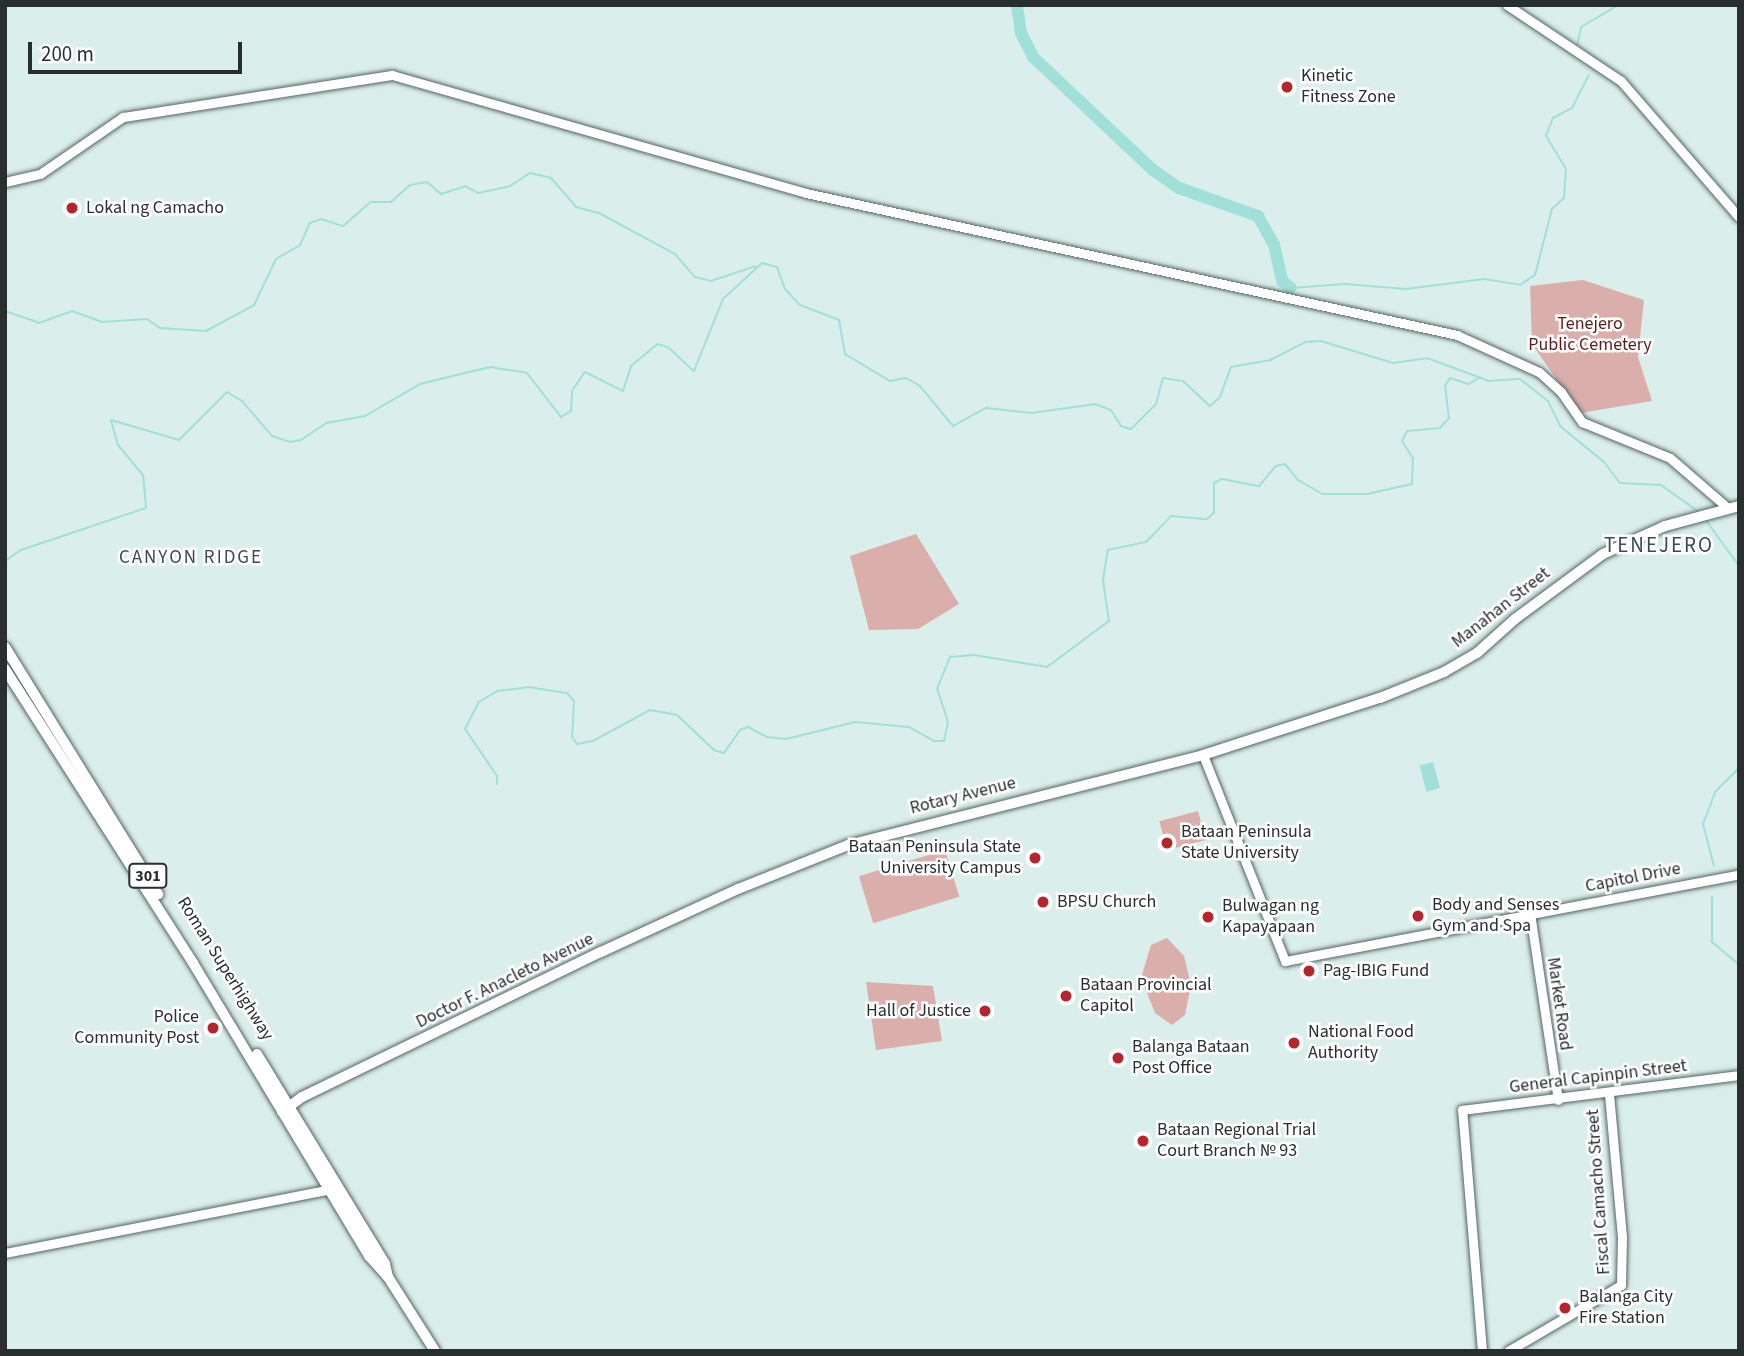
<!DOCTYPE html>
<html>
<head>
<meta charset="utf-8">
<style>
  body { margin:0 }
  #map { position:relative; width:1744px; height:1356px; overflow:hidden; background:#daeeeb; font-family:"Source Sans 3",sans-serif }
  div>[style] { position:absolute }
  .green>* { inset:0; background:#daafab; transform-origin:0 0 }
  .water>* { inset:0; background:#a0e0d9; transform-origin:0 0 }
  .stream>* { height:2px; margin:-1px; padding:0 1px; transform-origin:1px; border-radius:1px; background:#a0e0d9 }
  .river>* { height:12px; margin:-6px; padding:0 6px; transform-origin:6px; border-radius:6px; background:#a0e0d9 }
  .roads { filter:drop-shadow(0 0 2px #546563) drop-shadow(0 0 2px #546563) }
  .minor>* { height:9px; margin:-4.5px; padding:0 4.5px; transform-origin:4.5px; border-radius:4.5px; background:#fff }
  .major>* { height:10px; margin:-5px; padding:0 5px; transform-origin:5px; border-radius:5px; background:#fff }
  .dots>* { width:19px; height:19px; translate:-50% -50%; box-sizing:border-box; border:4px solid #fff; border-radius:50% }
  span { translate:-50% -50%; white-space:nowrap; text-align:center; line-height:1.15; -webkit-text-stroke:5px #fff; paint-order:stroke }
  .shield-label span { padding:2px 5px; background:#fff; border:2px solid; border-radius:5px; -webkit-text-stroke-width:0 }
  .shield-label { font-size:16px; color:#282f2e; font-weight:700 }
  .poi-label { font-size:18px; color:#282f2e }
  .left { translate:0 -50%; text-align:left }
  .right { translate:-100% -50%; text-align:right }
  .park-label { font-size:18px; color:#5c1b1a }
  .street-label { font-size:18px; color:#282f2e }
  .neighbourhood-label { font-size:19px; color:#3b4c4a; letter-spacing:2px }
  .quarter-label { font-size:21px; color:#3b4c4a; letter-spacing:2px }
  .frame { position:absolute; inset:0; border:7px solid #282f2e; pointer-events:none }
  .scale { position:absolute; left:28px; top:42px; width:214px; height:32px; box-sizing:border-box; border:4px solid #282f2e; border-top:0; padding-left:9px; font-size:21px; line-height:24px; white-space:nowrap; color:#282f2e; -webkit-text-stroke:5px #fff; paint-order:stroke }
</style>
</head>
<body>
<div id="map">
  <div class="green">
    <div style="clip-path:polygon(1583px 280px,1644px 300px,1638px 357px,1652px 401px,1580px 413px,1532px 344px,1530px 286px)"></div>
    <div style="clip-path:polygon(916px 534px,959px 604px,918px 629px,869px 630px,850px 556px)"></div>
    <div style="left:1198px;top:811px;width:30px;height:40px;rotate:75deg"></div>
    <div style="left:945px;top:850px;width:49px;height:90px;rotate:73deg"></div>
    <div style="clip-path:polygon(1167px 938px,1184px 956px,1191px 985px,1185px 1015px,1172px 1025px,1155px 1013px,1141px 978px,1151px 945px)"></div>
    <div style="clip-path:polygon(866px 982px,933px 986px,942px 1041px,876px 1050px)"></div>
  </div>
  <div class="water">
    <div style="left:1433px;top:762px;width:27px;height:14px;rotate:75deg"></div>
  </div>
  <div class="stream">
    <div style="left:1577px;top:46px;width:19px;rotate:-78deg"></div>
    <div style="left:1581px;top:27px;width:43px;rotate:-30.7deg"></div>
    <div style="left:1291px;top:288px;width:54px;rotate:-4.2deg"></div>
    <div style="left:1345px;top:284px;width:61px;rotate:4.7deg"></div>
    <div style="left:1406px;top:289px;width:79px;rotate:-7.3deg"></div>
    <div style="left:1484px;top:279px;width:36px;rotate:9deg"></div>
    <div style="left:1520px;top:285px;width:18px;rotate:-34deg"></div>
    <div style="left:1535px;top:275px;width:68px;rotate:-75.6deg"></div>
    <div style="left:1552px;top:209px;width:16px;rotate:-43deg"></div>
    <div style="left:1564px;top:198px;width:29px;rotate:-86deg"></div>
    <div style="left:1566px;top:169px;width:39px;rotate:-121deg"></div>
    <div style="left:1546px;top:136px;width:19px;rotate:-69deg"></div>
    <div style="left:1553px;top:118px;width:21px;rotate:-28deg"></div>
    <div style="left:1572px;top:108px;width:37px;rotate:-63deg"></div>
    <div style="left:5px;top:311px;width:36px;rotate:19deg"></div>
    <div style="left:39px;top:323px;width:35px;rotate:-20deg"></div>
    <div style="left:72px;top:311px;width:32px;rotate:20deg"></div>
    <div style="left:102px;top:322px;width:45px;rotate:-3.8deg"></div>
    <div style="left:147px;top:319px;width:16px;rotate:35deg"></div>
    <div style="left:160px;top:328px;width:46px;rotate:3.7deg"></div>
    <div style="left:206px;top:331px;width:55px;rotate:-28.4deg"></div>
    <div style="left:254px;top:305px;width:51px;rotate:-64.4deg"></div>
    <div style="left:276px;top:259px;width:28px;rotate:-30deg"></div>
    <div style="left:300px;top:245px;width:24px;rotate:-66deg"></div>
    <div style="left:310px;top:223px;width:12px;rotate:-20deg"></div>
    <div style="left:321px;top:219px;width:23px;rotate:18deg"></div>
    <div style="left:343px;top:226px;width:37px;rotate:-41deg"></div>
    <div style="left:371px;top:202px;width:20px"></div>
    <div style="left:391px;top:202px;width:25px;rotate:-42deg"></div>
    <div style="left:410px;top:185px;width:17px;rotate:-10deg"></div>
    <div style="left:427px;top:182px;width:18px;rotate:41deg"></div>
    <div style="left:441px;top:194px;width:25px;rotate:-18deg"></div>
    <div style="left:465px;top:186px;width:15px;rotate:28deg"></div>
    <div style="left:478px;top:193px;width:33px;rotate:-12deg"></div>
    <div style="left:510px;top:186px;width:24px;rotate:-33deg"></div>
    <div style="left:530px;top:173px;width:22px;rotate:13deg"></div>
    <div style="left:551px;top:178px;width:38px;rotate:49deg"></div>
    <div style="left:576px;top:207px;width:24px;rotate:15deg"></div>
    <div style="left:599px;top:213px;width:86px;rotate:28.3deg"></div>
    <div style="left:675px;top:254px;width:30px;rotate:49deg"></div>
    <div style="left:695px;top:277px;width:16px;rotate:14deg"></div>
    <div style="left:711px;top:281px;width:47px;rotate:-18.4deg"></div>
    <div style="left:1705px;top:519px;width:58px;rotate:54.1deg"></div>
    <div style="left:5px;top:561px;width:19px;rotate:-35deg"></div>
    <div style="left:21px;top:550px;width:132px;rotate:-18.6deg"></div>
    <div style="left:146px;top:508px;width:33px;rotate:-95deg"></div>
    <div style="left:143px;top:475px;width:39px;rotate:-130deg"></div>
    <div style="left:118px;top:445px;width:26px;rotate:-106deg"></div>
    <div style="left:111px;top:420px;width:71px;rotate:16.4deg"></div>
    <div style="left:179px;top:440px;width:68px;rotate:-45deg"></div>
    <div style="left:227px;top:392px;width:17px;rotate:31deg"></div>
    <div style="left:242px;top:401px;width:46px;rotate:49.4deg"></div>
    <div style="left:272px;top:436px;width:19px;rotate:18deg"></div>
    <div style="left:290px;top:442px;width:11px;rotate:-10deg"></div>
    <div style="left:301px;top:440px;width:30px;rotate:-34deg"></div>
    <div style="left:326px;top:423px;width:40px;rotate:-10deg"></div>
    <div style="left:365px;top:416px;width:64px;rotate:-30.2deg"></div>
    <div style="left:420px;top:384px;width:72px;rotate:-13.7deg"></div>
    <div style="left:490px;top:367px;width:37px;rotate:9deg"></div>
    <div style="left:527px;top:373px;width:56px;rotate:52.3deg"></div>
    <div style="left:561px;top:417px;width:12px;rotate:-31deg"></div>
    <div style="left:571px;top:411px;width:20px;rotate:-87deg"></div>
    <div style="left:572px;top:391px;width:23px;rotate:-56deg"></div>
    <div style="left:585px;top:372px;width:42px;rotate:26.6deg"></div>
    <div style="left:623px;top:391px;width:26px;rotate:-72deg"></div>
    <div style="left:631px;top:366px;width:34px;rotate:-40deg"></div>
    <div style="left:657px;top:344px;width:11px;rotate:15deg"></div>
    <div style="left:668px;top:347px;width:35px;rotate:43deg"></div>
    <div style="left:694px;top:371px;width:78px;rotate:-68.1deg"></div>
    <div style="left:723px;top:299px;width:53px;rotate:-42.7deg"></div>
    <div style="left:762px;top:263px;width:16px;rotate:15deg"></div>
    <div style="left:777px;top:267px;width:23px;rotate:70deg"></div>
    <div style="left:785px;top:289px;width:22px;rotate:47deg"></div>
    <div style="left:800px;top:305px;width:42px;rotate:21deg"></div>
    <div style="left:839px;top:320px;width:35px;rotate:80deg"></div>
    <div style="left:845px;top:354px;width:52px;rotate:31deg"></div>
    <div style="left:890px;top:381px;width:16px;rotate:-11deg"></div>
    <div style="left:906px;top:378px;width:16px;rotate:30deg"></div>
    <div style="left:920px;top:386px;width:52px;rotate:50.5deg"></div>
    <div style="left:953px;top:426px;width:38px;rotate:-29deg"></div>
    <div style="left:986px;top:408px;width:46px;rotate:6.2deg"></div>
    <div style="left:1032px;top:413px;width:64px;rotate:-8.1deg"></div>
    <div style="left:1095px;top:404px;width:17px;rotate:21deg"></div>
    <div style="left:1111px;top:410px;width:19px;rotate:58deg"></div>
    <div style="left:1121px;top:426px;width:10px;rotate:17deg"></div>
    <div style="left:1131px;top:429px;width:35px;rotate:-45deg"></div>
    <div style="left:1156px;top:404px;width:27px;rotate:-75deg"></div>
    <div style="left:1163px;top:378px;width:20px;rotate:9deg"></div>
    <div style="left:1183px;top:381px;width:37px;rotate:43deg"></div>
    <div style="left:1210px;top:406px;width:13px;rotate:-42deg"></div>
    <div style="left:1220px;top:397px;width:32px;rotate:-70deg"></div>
    <div style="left:1231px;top:367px;width:40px;rotate:-10deg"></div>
    <div style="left:1270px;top:360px;width:39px;rotate:-27deg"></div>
    <div style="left:1305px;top:342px;width:16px;rotate:-4deg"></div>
    <div style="left:1321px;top:341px;width:75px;rotate:17deg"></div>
    <div style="left:1393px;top:363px;width:34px;rotate:-8deg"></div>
    <div style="left:1427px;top:358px;width:66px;rotate:20.4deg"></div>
    <div style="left:1489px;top:381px;width:31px;rotate:-4deg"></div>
    <div style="left:1520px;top:379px;width:36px;rotate:38deg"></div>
    <div style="left:1548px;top:401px;width:28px;rotate:64deg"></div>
    <div style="left:1560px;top:426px;width:57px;rotate:39.3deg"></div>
    <div style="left:1604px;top:462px;width:26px;rotate:53deg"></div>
    <div style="left:1620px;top:483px;width:41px;rotate:2.8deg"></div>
    <div style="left:1661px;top:485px;width:47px;rotate:35.4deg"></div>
    <div style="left:497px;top:784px;width:8px;rotate:-90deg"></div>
    <div style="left:497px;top:776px;width:57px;rotate:-124.2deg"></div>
    <div style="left:465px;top:729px;width:30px;rotate:-63deg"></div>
    <div style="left:479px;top:702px;width:21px;rotate:-31deg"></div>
    <div style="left:497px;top:691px;width:31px;rotate:-7deg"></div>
    <div style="left:528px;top:687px;width:39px;rotate:9deg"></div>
    <div style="left:567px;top:693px;width:11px;rotate:49deg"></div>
    <div style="left:574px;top:701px;width:36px;rotate:93deg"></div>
    <div style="left:572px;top:737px;width:9px;rotate:54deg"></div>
    <div style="left:577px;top:744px;width:16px;rotate:-11deg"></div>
    <div style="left:593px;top:741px;width:65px;rotate:-28.5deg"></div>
    <div style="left:650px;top:710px;width:27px;rotate:10deg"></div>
    <div style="left:677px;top:715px;width:51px;rotate:43.4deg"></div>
    <div style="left:714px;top:750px;width:10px;rotate:17deg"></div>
    <div style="left:724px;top:753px;width:28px;rotate:-55deg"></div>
    <div style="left:740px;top:730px;width:9px;rotate:-21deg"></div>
    <div style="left:748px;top:727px;width:21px;rotate:28deg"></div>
    <div style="left:767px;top:737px;width:19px;rotate:6deg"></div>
    <div style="left:786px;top:739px;width:71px;rotate:-13.8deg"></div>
    <div style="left:855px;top:722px;width:54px;rotate:5.3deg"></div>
    <div style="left:909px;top:727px;width:29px;rotate:29deg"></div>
    <div style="left:934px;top:741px;width:10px"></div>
    <div style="left:944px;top:741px;width:19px;rotate:-78deg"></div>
    <div style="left:948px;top:722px;width:35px;rotate:-108deg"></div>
    <div style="left:937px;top:689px;width:35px;rotate:-68deg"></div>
    <div style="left:950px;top:657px;width:24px;rotate:-5deg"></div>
    <div style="left:974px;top:655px;width:74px;rotate:9.3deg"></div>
    <div style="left:1047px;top:667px;width:77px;rotate:-36.6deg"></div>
    <div style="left:1109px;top:621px;width:41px;rotate:-98.3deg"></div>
    <div style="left:1103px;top:580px;width:30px;rotate:-81deg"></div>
    <div style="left:1108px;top:550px;width:39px;rotate:-12deg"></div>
    <div style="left:1146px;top:542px;width:36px;rotate:-46deg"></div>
    <div style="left:1171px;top:516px;width:36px;rotate:5deg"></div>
    <div style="left:1207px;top:519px;width:9px;rotate:-41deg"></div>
    <div style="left:1214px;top:513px;width:30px;rotate:-90deg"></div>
    <div style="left:1214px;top:483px;width:9px;rotate:-27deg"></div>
    <div style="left:1222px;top:479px;width:38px;rotate:11deg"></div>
    <div style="left:1259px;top:486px;width:26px;rotate:-50deg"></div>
    <div style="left:1276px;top:466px;width:9px;rotate:-13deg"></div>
    <div style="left:1285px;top:464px;width:21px;rotate:51deg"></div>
    <div style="left:1298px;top:480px;width:28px;rotate:30deg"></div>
    <div style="left:1322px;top:494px;width:45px"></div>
    <div style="left:1367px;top:494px;width:46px;rotate:-12.5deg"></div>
    <div style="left:1412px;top:484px;width:26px;rotate:-88deg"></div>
    <div style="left:1413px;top:458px;width:20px;rotate:-123deg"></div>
    <div style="left:1402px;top:441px;width:11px;rotate:-63deg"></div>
    <div style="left:1407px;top:431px;width:33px;rotate:-5deg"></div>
    <div style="left:1440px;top:428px;width:13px;rotate:-48deg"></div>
    <div style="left:1449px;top:418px;width:32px;rotate:-97deg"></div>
    <div style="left:1445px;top:386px;width:9px;rotate:-58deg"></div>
    <div style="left:1450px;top:378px;width:20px;rotate:18deg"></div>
    <div style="left:1469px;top:384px;width:13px;rotate:-32deg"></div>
    <div style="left:1714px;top:866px;width:43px;rotate:-104.7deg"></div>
    <div style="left:1703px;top:824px;width:34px;rotate:-69deg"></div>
    <div style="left:1715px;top:792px;width:34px;rotate:-45deg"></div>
    <div style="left:1712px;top:897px;width:45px;rotate:90deg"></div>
    <div style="left:1712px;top:942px;width:35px;rotate:40deg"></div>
  </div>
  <div class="river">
    <div style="left:1017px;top:5px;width:28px;rotate:82deg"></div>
    <div style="left:1021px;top:33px;width:27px;rotate:63deg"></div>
    <div style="left:1033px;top:57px;width:165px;rotate:43.3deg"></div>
    <div style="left:1153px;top:170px;width:32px;rotate:35deg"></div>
    <div style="left:1179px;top:188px;width:84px;rotate:19.5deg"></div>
    <div style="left:1258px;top:216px;width:33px;rotate:61deg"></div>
    <div style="left:1274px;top:245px;width:37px;rotate:77deg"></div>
    <div style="left:1282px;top:281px;width:11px;rotate:38deg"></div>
  </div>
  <div class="roads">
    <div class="minor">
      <div style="left:1507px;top:5px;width:137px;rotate:33.7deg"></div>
      <div style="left:1621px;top:81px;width:180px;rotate:49.1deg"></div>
      <div style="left:5px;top:182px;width:36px;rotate:-13deg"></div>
      <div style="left:40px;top:174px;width:101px;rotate:-34.5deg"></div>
      <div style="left:123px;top:117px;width:272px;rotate:-8.9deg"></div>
      <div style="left:392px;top:75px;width:430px;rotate:15.9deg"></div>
      <div style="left:806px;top:193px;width:666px;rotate:12.3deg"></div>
      <div style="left:1457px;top:335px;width:90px;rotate:24.3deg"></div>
      <div style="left:1539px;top:372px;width:30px;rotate:42deg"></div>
      <div style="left:1561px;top:392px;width:37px;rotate:55deg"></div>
      <div style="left:1582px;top:422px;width:95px;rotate:22.2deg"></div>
      <div style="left:1670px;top:458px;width:77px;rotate:40.8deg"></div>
      <div style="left:1203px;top:755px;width:222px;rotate:68.3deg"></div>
      <div style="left:1285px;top:961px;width:462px;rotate:-10.8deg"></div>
      <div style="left:1530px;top:913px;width:189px;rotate:81.5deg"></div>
      <div style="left:5px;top:1253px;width:328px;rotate:-11.1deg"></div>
      <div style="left:1482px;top:1351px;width:242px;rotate:-94.7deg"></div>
      <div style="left:1462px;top:1110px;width:279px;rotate:-7.2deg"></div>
      <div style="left:1508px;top:1351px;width:131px;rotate:-30.3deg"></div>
      <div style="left:1621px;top:1285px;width:48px;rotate:-88.8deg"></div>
      <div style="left:1622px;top:1237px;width:145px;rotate:-95.2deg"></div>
    </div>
    <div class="major">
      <div style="left:5px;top:647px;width:291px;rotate:58.2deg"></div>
      <div style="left:5px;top:669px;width:349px;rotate:57.4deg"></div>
      <div style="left:193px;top:963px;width:342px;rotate:59deg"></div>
      <div style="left:369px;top:1256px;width:28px;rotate:48deg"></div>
      <div style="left:388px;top:1277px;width:88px;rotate:57.6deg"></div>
      <div style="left:257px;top:1054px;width:246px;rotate:58.6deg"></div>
      <div style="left:385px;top:1264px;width:13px;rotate:77deg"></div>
      <div style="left:282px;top:1112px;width:25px;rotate:-37deg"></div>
      <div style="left:302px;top:1097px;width:332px;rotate:-25.9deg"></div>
      <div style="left:601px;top:952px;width:151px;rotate:-24.7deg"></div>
      <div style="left:738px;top:889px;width:118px;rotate:-21.8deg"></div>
      <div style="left:848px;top:845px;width:366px;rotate:-14.2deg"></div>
      <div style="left:1203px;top:755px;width:186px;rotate:-17.9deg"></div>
      <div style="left:1380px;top:698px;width:69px;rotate:-22.1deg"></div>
      <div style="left:1444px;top:672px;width:38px;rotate:-30deg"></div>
      <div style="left:1477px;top:653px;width:51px;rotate:-41.8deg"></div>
      <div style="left:1515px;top:619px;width:109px;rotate:-36.5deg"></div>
      <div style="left:1603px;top:554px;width:68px;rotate:-24.3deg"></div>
      <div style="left:1665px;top:526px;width:77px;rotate:-15.1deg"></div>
    </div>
  </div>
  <div class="dots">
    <div style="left:1287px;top:87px;background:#b6252c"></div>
    <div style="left:72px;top:208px;background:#b6252c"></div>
    <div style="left:1167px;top:843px;background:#b6252c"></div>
    <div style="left:1035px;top:858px;background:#b6252c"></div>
    <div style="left:1043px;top:902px;background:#b6252c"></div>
    <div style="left:1418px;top:916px;background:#b6252c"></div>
    <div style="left:1208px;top:917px;background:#b6252c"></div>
    <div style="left:1309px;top:971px;background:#b6252c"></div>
    <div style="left:1066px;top:996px;background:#b6252c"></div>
    <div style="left:985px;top:1011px;background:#b6252c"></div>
    <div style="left:213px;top:1028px;background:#b6252c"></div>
    <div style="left:1294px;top:1043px;background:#b6252c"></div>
    <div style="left:1118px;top:1058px;background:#b6252c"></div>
    <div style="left:1143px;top:1141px;background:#b6252c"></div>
    <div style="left:1565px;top:1308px;background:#b6252c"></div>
  </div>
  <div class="shield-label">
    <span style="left:148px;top:876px">301</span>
  </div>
  <div class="poi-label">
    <span class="left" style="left:1301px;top:87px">Kinetic<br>Fitness Zone</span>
    <span class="left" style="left:86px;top:208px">Lokal ng Camacho</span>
    <span class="left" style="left:1181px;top:843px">Bataan Peninsula<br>State University</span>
    <span class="right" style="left:1021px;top:858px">Bataan Peninsula State<br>University Campus</span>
    <span class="left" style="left:1057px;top:902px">BPSU Church</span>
    <span class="left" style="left:1432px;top:916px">Body and Senses<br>Gym and Spa</span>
    <span class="left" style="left:1222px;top:917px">Bulwagan ng<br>Kapayapaan</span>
    <span class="left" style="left:1323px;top:971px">Pag-IBIG Fund</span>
    <span class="left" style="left:1080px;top:996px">Bataan Provincial<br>Capitol</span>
    <span class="right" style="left:971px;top:1011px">Hall of Justice</span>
    <span class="right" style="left:199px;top:1028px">Police<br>Community Post</span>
    <span class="left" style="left:1308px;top:1043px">National Food<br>Authority</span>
    <span class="left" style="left:1132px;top:1058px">Balanga Bataan<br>Post Office</span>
    <span class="left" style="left:1157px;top:1141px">Bataan Regional Trial<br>Court Branch № 93</span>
    <span class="left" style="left:1579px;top:1308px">Balanga City<br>Fire Station</span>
  </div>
  <div class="park-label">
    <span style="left:1590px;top:335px">Tenejero<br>Public Cemetery</span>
  </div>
  <div class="street-label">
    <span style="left:1501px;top:608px;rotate:-38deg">Manahan Street</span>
    <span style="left:963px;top:796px;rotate:-14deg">Rotary Avenue</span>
    <span style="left:1633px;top:878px;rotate:-11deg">Capitol Drive</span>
    <span style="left:225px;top:969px;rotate:58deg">Roman Superhighway</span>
    <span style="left:505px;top:981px;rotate:-26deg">Doctor F. Anacleto Avenue</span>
    <span style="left:1559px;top:1004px;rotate:82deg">Market Road</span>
    <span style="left:1598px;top:1077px;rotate:-7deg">General Capinpin Street</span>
    <span style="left:1599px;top:1192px;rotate:-94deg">Fiscal Camacho Street</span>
  </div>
  <div class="neighbourhood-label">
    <span style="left:191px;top:558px">CANYON RIDGE</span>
  </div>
  <div class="quarter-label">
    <span style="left:1659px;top:545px">TENEJERO</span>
  </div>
  <div class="frame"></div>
  <div class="scale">200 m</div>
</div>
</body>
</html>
